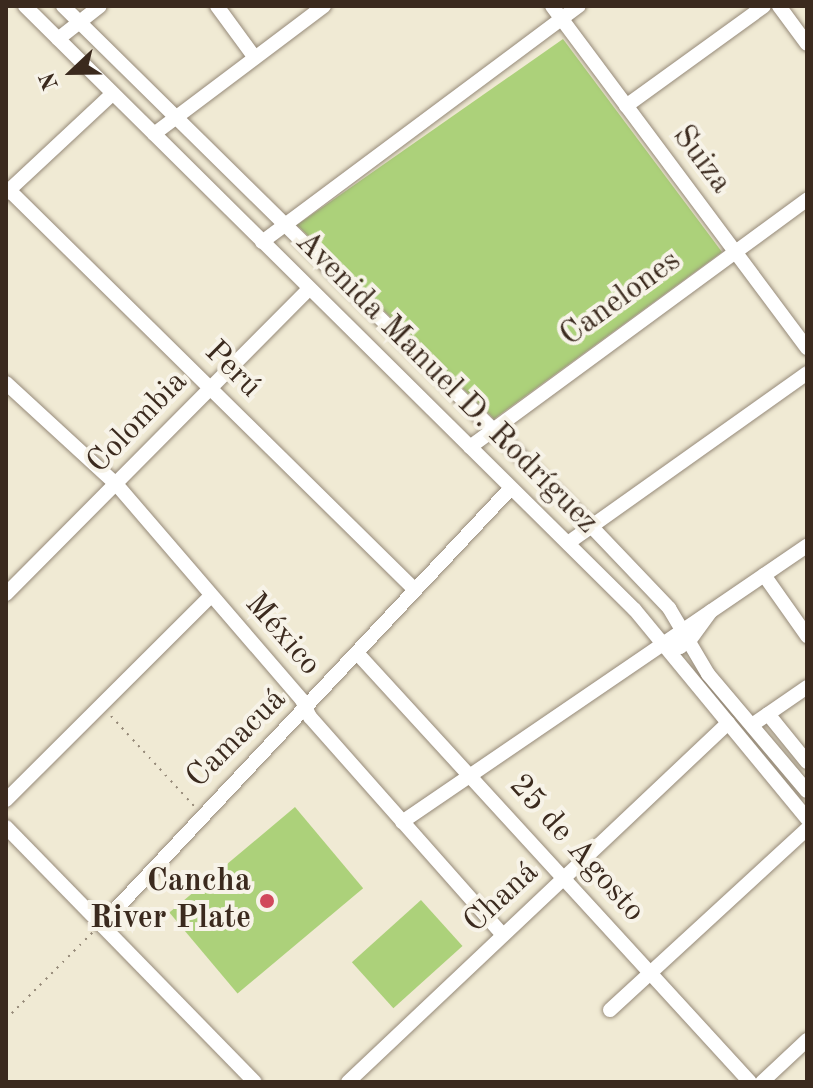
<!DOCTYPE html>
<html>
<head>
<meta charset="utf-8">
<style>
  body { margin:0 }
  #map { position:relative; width:813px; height:1088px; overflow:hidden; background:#f0ead4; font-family:"Old Standard TT",serif }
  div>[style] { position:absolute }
  .green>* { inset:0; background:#acd17a; transform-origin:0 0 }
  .path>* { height:2px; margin-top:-1px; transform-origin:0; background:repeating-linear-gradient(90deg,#968a79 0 2px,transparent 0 8px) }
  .roads { filter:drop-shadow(0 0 2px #968a79) drop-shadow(0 0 2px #968a79) }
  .minor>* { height:14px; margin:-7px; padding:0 7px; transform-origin:7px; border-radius:7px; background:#fff }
  .dots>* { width:22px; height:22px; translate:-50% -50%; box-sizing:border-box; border:4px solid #f7f3e8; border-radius:50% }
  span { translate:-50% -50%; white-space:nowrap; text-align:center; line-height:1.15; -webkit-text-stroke:8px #f7f3e8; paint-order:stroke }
  .street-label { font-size:32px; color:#3b2a1e }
  .poi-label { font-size:32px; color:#3b2a1e; font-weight:700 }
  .right { translate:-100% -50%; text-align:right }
  .frame { position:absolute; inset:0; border:8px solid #3b2a1e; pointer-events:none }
  .north { position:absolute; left:32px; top:32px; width:80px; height:80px; -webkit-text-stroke:6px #f7f3e8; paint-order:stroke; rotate:248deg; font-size:22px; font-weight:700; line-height:32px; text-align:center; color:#3b2a1e }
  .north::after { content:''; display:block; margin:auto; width:28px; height:36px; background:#3b2a1e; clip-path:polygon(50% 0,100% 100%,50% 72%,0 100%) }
</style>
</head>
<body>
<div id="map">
  <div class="green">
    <div style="clip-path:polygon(563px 39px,722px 252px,494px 419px,297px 225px)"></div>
    <div style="left:295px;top:807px;width:106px;height:164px;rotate:50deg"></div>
    <div style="left:421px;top:900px;width:62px;height:93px;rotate:48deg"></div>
  </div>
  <div class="path">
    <div style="left:111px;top:716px;width:125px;rotate:47.3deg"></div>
    <div style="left:6px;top:1019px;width:123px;rotate:-45deg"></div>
  </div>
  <div class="roads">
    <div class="minor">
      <div style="left:25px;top:6px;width:858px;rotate:44.72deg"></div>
      <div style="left:635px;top:610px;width:271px;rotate:50.5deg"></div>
      <div style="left:63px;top:6px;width:740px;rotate:44.56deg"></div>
      <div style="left:590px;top:525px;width:115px;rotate:46.4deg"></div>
      <div style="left:669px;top:608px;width:77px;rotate:59.4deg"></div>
      <div style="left:708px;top:674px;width:153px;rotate:49.8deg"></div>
      <div style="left:217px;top:6px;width:64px;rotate:53.8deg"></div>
      <div style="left:552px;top:6px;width:427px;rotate:53.3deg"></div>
      <div style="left:779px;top:6px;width:47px;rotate:53.6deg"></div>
      <div style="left:58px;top:39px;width:53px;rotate:-38.2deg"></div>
      <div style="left:626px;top:106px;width:170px;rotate:-35.9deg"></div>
      <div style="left:154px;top:134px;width:213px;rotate:-37deg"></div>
      <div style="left:9px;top:190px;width:570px;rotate:44.57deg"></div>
      <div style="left:6px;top:193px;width:145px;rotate:-43deg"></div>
      <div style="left:262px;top:242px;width:395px;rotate:-36.7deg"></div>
      <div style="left:6px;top:383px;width:151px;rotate:42.6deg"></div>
      <div style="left:117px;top:485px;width:284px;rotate:49.3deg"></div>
      <div style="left:302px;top:700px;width:19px;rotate:65deg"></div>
      <div style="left:310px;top:717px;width:291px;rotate:48.5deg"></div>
      <div style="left:470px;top:447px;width:418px;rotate:-36.3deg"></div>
      <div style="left:568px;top:543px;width:293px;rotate:-35.4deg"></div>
      <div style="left:764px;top:575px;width:75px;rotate:54.8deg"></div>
      <div style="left:6px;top:594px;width:430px;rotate:-45.2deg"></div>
      <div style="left:664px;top:645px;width:16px;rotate:7deg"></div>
      <div style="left:680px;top:647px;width:12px;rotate:-35deg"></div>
      <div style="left:690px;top:640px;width:36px;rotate:-54deg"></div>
      <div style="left:358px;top:654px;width:580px;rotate:47.51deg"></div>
      <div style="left:768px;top:714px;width:62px;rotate:50.9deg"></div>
      <div style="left:752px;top:725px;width:67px;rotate:-34.6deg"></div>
      <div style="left:6px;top:800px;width:289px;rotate:-44.9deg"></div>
      <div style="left:402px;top:822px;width:490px;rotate:-34.3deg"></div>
      <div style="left:6px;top:827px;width:356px;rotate:45.7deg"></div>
      <div style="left:101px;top:925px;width:599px;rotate:-46.83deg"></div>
      <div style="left:610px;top:1010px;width:268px;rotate:-42.6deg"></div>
      <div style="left:348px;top:1082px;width:523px;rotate:-43.37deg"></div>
      <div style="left:762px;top:1082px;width:62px;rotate:-43deg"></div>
    </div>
  </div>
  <div class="dots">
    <div style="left:267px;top:901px;background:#d1495b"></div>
  </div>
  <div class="street-label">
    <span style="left:701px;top:160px;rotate:53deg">Suiza</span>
    <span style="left:621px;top:299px;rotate:-36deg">Canelones</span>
    <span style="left:232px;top:370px;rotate:45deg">Perú</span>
    <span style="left:446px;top:383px;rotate:45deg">Avenida Manuel D. Rodríguez</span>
    <span style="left:138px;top:423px;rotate:-46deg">Colombia</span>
    <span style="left:282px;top:635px;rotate:49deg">México</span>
    <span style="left:237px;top:739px;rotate:-45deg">Camacuá</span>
    <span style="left:576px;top:849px;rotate:48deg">25 de Agosto</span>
    <span style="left:502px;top:898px;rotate:-43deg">Chaná</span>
  </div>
  <div class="poi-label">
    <span class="right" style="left:251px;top:901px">Cancha<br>River Plate</span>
  </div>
  <div class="frame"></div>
  <div class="north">N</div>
</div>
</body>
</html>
